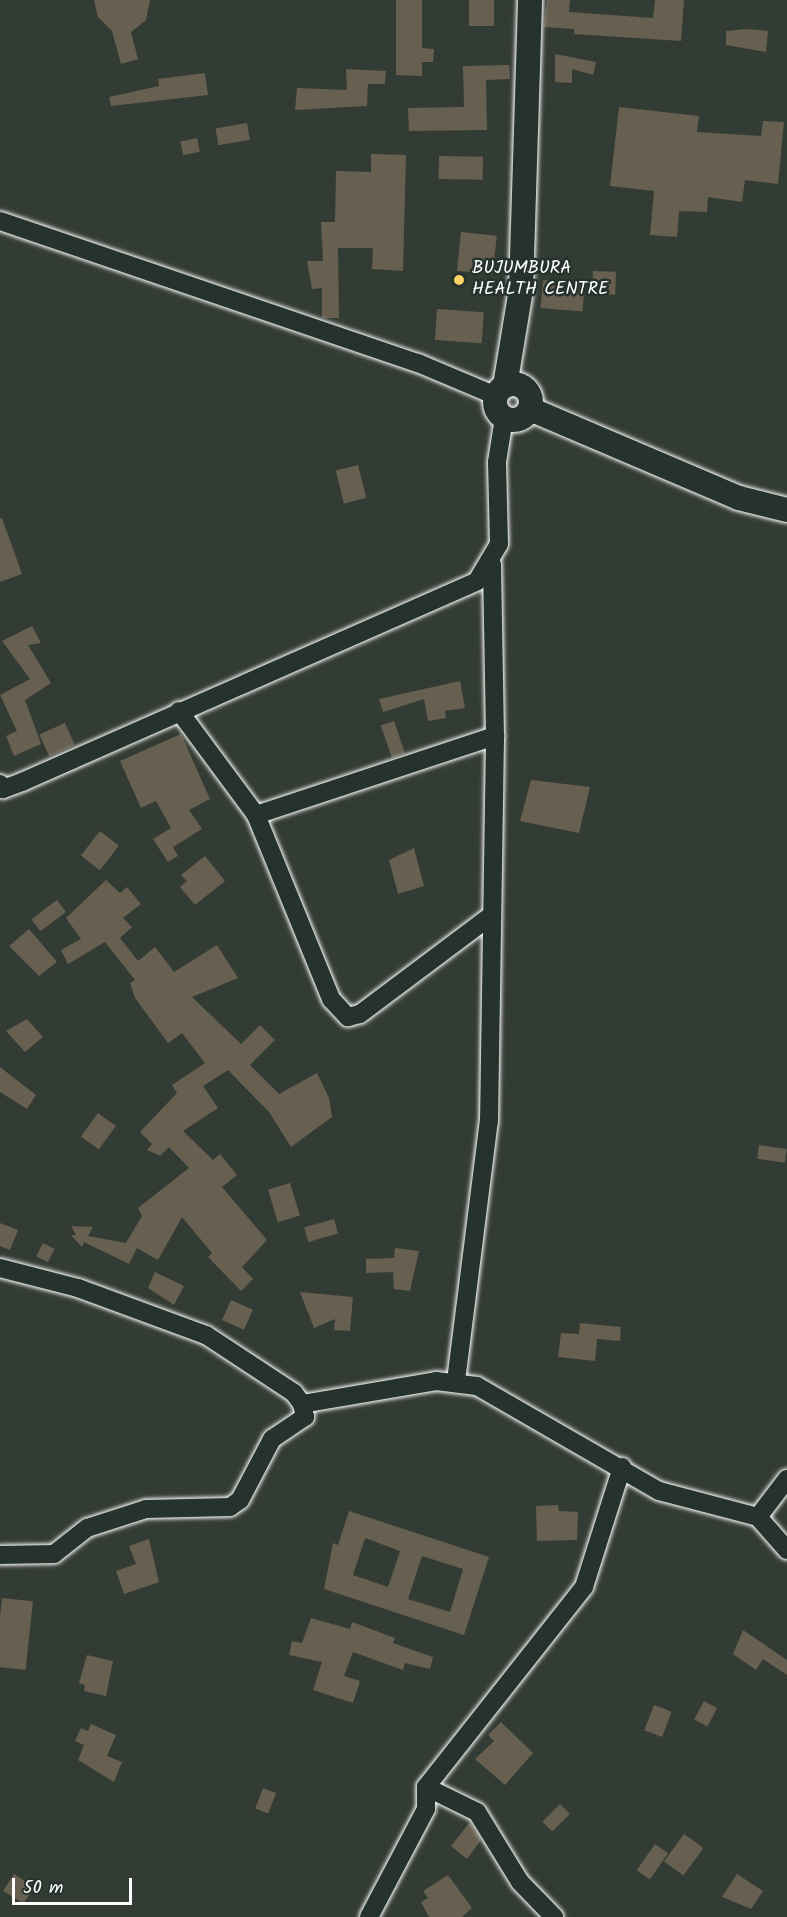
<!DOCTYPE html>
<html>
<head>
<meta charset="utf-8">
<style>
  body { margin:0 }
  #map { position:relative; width:787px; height:1917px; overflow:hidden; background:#333c34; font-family:Kalam,sans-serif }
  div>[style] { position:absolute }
  .building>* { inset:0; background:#675f50; transform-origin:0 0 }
  .roads { filter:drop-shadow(0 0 2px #fff) drop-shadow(0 0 2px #fff) }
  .street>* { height:18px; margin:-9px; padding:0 9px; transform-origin:9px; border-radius:9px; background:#26332d }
  .secondary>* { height:24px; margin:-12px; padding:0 12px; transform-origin:12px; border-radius:12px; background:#26332d }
  .secondary>.ring { margin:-12px; padding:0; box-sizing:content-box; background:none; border:24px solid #26332d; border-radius:50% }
  .dots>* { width:16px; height:16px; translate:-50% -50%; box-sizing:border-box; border:3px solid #26332d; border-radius:50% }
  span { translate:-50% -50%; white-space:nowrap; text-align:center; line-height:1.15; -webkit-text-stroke:5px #26332d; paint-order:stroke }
  .poi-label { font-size:18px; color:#fff }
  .left { translate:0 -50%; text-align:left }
  .scale { position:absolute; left:12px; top:1878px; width:120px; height:27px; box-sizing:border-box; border:3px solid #fff; border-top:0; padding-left:8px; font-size:18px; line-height:21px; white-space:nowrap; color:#fff; -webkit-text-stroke:4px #26332d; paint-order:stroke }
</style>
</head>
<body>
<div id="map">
  <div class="building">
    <div style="clip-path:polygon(94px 0,150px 0,146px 20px,131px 32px,138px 59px,121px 64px,112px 31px,98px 17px)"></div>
    <div style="clip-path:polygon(396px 0,422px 0,422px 48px,434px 49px,433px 62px,422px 62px,422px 76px,396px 75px)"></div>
    <div style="left:469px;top:0;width:25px;height:26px"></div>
    <div style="clip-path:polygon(547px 0,570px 0,569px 12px,653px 18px,655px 0,684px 0,681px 41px,574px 34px,574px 29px,544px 27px)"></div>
    <div style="clip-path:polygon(747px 29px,768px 31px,766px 52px,726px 45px,726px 31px)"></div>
    <div style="clip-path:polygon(555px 54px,596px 62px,593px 75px,572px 69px,572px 83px,555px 82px)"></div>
    <div style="clip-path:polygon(509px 65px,510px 79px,486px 80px,487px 130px,409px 131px,408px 108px,464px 107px,463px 66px)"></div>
    <div style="clip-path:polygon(346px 69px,386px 71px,385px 84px,368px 84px,367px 106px,295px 110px,297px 88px,347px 90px)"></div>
    <div style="clip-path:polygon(205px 73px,208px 95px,111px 106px,109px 97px,159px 86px,158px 79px)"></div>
    <div style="clip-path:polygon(619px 107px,699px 116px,697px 132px,761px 136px,763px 121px,784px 122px,778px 184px,745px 180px,742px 202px,708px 197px,707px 212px,679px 211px,677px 237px,650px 235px,654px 191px,610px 186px)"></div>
    <div style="left:247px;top:123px;width:17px;height:32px;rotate:80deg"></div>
    <div style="left:197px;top:138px;width:14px;height:17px;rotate:78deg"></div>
    <div style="clip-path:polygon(371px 154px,406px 155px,403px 271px,372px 269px,373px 248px,338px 248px,339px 318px,322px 318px,322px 288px,312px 289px,307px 261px,323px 261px,321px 222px,335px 222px,336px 171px,371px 172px)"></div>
    <div style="left:439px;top:156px;width:44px;height:23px;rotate:1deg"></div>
    <div style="left:461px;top:232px;width:36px;height:39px;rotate:6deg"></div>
    <div style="left:593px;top:271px;width:23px;height:23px;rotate:2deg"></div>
    <div style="left:543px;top:280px;width:42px;height:28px;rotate:5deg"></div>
    <div style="left:437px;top:309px;width:47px;height:31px;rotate:4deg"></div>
    <div style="left:358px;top:465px;width:34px;height:23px;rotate:76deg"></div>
    <div style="clip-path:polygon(2px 518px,22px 574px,0 582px,0 519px)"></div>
    <div style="clip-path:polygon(32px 626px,41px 643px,28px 645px,51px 683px,25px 700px,41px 744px,14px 756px,6px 736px,17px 731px,0 695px,30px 679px,2px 641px)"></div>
    <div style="clip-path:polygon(460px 681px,465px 708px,445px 711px,446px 718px,428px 721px,424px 699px,383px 712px,379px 699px)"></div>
    <div style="left:394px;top:721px;width:34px;height:14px;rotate:71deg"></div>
    <div style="left:65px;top:723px;width:24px;height:28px;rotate:66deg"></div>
    <div style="clip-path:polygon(181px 734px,210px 799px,189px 810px,202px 829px,173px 847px,178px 856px,168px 862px,153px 839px,171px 828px,156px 801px,141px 808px,120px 761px)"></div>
    <div style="clip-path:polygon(531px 780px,590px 787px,579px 833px,520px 821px)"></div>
    <div style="left:100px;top:831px;width:24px;height:31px;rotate:38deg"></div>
    <div style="clip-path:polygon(414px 848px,424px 886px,398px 894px,389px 860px)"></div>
    <div style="clip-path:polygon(205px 856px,225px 881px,195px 905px,180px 887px,187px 881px,181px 875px)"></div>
    <div style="clip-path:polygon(106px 880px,120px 893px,127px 887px,141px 904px,123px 918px,132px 927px,120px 938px,138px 961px,155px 947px,174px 972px,217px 945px,238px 978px,192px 997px,241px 1044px,260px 1025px,275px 1040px,250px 1065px,279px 1094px,317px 1073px,329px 1098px,332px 1117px,291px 1147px,269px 1112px,228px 1070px,203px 1086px,218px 1108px,183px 1131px,213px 1160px,220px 1154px,237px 1175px,222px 1187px,267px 1240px,242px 1267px,253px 1279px,241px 1291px,208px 1257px,212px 1253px,182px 1217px,158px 1260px,137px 1248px,129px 1264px,84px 1242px,82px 1247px,71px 1235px,76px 1235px,71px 1226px,93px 1227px,88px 1236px,126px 1243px,142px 1216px,138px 1208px,189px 1168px,169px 1147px,160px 1156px,147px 1150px,152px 1144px,140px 1132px,177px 1093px,172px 1085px,205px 1063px,182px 1033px,168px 1043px,135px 998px,130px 983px,135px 980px,105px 942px,68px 964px,61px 950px,81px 939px,66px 918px)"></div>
    <div style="left:57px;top:900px;width:15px;height:32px;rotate:53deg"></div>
    <div style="clip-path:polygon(29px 929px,57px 962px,39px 976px,9px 946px)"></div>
    <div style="clip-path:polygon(27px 1019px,43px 1037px,25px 1052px,6px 1031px)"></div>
    <div style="clip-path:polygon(0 1067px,36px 1095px,27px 1109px,0 1092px)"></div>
    <div style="left:98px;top:1113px;width:22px;height:29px;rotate:36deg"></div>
    <div style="left:759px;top:1145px;width:28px;height:14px;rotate:8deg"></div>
    <div style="left:290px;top:1183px;width:34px;height:23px;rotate:73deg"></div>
    <div style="left:334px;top:1219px;width:15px;height:31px;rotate:74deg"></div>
    <div style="clip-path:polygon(0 1223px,18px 1230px,10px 1250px,0 1246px)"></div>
    <div style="left:43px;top:1243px;width:13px;height:15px;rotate:27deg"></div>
    <div style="clip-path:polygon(395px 1248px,419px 1251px,410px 1291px,394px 1289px,393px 1272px,366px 1273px,366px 1259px,394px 1258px)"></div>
    <div style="clip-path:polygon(155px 1272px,184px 1286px,174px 1305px,148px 1288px)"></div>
    <div style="clip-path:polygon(300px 1292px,353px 1297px,350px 1331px,334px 1330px,335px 1319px,314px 1328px)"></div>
    <div style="left:231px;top:1300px;width:24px;height:22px;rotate:24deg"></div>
    <div style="clip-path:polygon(580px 1323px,621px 1327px,620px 1341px,597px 1339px,595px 1361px,558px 1357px,561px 1333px,579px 1334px)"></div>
    <div style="clip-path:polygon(558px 1505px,559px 1511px,578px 1512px,577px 1540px,537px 1541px,536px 1506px)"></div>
    <div style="clip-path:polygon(evenodd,349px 1511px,489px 1557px,464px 1635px,324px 1589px,333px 1543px,338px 1545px,349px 1511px,365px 1538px,400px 1551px,388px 1587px,353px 1575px,365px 1538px,349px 1511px,422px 1556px,463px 1569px,450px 1612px,408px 1599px,422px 1556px)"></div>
    <div style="clip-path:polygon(149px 1539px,159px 1582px,124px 1594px,116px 1571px,136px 1564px,129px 1546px)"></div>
    <div style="left:2px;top:1598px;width:31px;height:69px;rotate:6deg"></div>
    <div style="clip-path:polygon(311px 1618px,350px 1629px,352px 1622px,395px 1638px,393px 1643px,433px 1657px,430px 1669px,405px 1663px,403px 1670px,353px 1652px,344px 1676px,360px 1681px,353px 1703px,313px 1690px,322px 1662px,289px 1655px,292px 1641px,302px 1643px)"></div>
    <div style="clip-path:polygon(743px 1630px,787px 1660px,787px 1675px,763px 1659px,756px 1670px,733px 1654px)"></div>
    <div style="clip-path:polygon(87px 1655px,113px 1661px,106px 1696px,84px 1691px,85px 1685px,79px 1683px)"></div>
    <div style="left:704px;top:1701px;width:15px;height:21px;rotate:28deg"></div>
    <div style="left:654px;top:1705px;width:19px;height:27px;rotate:21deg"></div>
    <div style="clip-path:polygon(501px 1722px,533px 1753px,505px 1785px,475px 1759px,494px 1741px,488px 1735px)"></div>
    <div style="clip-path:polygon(91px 1724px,116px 1735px,107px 1756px,122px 1762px,114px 1782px,78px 1760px,84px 1745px,75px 1741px,81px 1728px,88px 1731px)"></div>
    <div style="left:263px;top:1788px;width:14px;height:22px;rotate:21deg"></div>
    <div style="left:560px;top:1804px;width:14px;height:25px;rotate:45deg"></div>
    <div style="clip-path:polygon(470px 1822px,481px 1840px,467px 1859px,451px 1846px)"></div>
    <div style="left:684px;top:1834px;width:24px;height:34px;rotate:36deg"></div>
    <div style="left:655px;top:1844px;width:16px;height:32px;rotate:35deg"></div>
    <div style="left:14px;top:1874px;width:24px;height:20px;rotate:33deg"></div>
    <div style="clip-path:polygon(737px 1874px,763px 1891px,751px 1909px,722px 1897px)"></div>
    <div style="clip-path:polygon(448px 1875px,472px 1908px,462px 1917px,429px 1917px,421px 1902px,428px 1898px,423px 1891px)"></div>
  </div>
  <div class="roads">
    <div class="street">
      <div style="left:0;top:221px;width:441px;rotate:18.8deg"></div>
      <div style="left:418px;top:363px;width:85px;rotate:22.9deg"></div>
      <div style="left:179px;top:711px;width:129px;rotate:53.5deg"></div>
      <div style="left:256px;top:815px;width:199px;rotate:67.8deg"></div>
      <div style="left:331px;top:999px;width:25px;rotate:47deg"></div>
      <div style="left:348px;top:1017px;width:12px;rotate:-14deg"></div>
      <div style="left:360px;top:1014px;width:161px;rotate:-36.9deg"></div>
      <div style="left:0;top:784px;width:6px;rotate:59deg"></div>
      <div style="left:3px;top:789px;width:20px;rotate:-20deg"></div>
      <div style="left:22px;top:782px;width:497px;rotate:-23.8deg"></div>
      <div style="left:477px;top:581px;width:43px;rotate:-59.3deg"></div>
      <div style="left:499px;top:544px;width:82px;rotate:-91.4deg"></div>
      <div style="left:497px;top:462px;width:45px;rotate:-81deg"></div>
      <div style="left:256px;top:815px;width:252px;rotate:-18.3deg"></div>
      <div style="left:0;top:1268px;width:81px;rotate:14.4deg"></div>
      <div style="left:78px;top:1288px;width:136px;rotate:20.2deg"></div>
      <div style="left:206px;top:1335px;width:105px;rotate:33.4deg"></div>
      <div style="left:294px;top:1393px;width:14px;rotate:54deg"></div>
      <div style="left:302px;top:1404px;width:136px;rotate:-9.7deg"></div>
      <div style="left:436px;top:1381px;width:41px;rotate:7deg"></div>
      <div style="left:477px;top:1386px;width:210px;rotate:30deg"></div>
      <div style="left:659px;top:1491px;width:102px;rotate:14.7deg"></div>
      <div style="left:758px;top:1517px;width:44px;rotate:48.7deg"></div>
      <div style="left:456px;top:1381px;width:262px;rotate:-82.8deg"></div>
      <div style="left:489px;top:1121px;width:385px;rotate:-89.1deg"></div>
      <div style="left:495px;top:736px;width:172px;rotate:-91deg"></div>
      <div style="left:758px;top:1517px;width:48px;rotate:-52.7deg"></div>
      <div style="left:0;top:1555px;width:54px;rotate:-1.1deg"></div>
      <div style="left:54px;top:1554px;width:42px;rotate:-38.2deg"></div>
      <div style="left:87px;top:1528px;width:62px;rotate:-17.9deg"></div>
      <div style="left:146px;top:1509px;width:84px;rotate:-1.4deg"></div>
      <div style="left:230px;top:1507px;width:12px;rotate:-35deg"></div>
      <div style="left:240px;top:1500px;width:69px;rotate:-62.3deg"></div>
      <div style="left:272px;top:1439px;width:40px;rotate:-34deg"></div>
      <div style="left:305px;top:1417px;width:13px;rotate:-103deg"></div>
      <div style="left:426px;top:1787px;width:57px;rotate:26.1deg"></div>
      <div style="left:477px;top:1812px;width:82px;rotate:58.4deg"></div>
      <div style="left:520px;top:1882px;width:49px;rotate:45.8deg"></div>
      <div style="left:369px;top:1917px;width:122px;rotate:-62.2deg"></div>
      <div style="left:426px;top:1809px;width:22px;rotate:-90deg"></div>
      <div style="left:426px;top:1787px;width:255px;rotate:-51.7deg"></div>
      <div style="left:584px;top:1587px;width:126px;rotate:-72.4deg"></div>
    </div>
    <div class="secondary">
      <div class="ring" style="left:495px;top:384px;width:12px;height:12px"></div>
      <div style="left:505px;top:386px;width:98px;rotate:-80.6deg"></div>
      <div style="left:521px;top:289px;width:289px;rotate:-88.2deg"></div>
      <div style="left:530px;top:409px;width:227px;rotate:23.1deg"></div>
      <div style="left:739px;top:498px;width:49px;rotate:14deg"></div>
    </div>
  </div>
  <div class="dots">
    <div style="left:459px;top:280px;background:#ffd166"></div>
  </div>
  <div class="poi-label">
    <span class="left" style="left:472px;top:280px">BUJUMBURA<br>HEALTH CENTRE</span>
  </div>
  <div class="scale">50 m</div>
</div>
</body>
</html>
